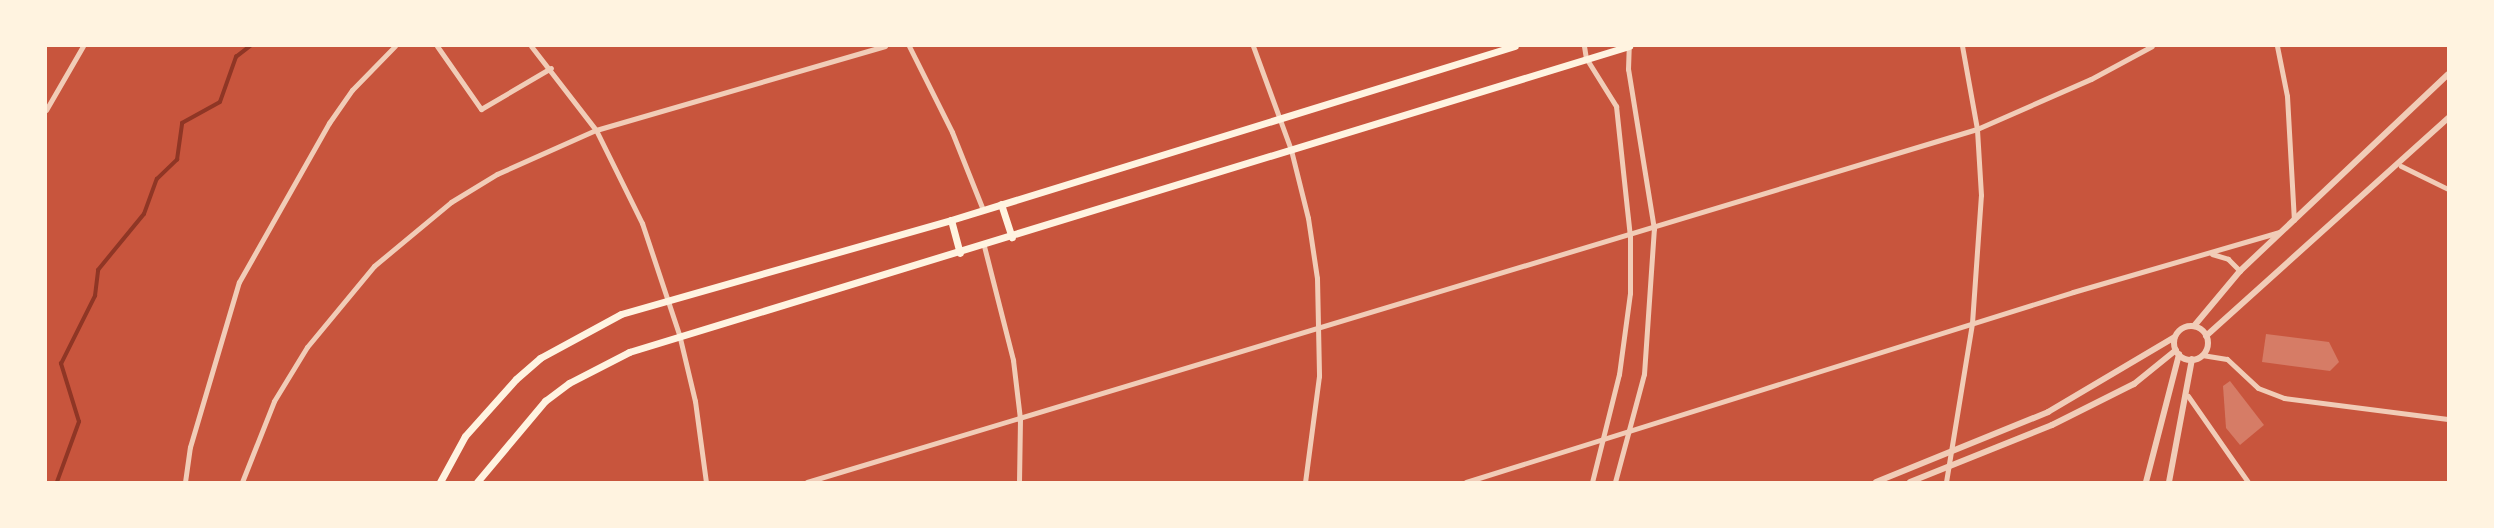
<!DOCTYPE html>
<html>
<head>
<meta charset="utf-8">
<style>
  body { margin:0 }
  #map { position:relative; width:2494px; height:528px; overflow:hidden; background:#c8553d; font-family:"Nunito Sans",sans-serif }
  div>[style] { position:absolute }
  .stream>* { height:3.5px; margin:-1.75px; padding:0 1.75px; transform-origin:1.75px; border-radius:1.75px; background:#8f3625 }
  .building>* { inset:0; background:#d67c66 }
  .minor>* { height:5px; margin:-2.5px; padding:0 2.5px; transform-origin:2.5px; border-radius:2.5px; background:#f1ccb7 }
  .tertiary>* { height:6px; margin:-3px; padding:0 3px; transform-origin:3px; border-radius:3px; background:#f1ccb7 }
  .tertiary>.ring { margin:-3px; padding:0; box-sizing:content-box; background:none; border:6px solid #f1ccb7; border-radius:50% }
  .secondary>* { height:7px; margin:-3.5px; padding:0 3.5px; transform-origin:3.5px; border-radius:3.5px; background:#fff3e0 }
  span { translate:-50% -50%; white-space:nowrap; text-align:center; line-height:1.15; -webkit-text-stroke:5px #fff3e0; paint-order:stroke }
  .frame { position:absolute; inset:0; border:47px solid #fff3e0; pointer-events:none }
</style>
</head>
<body>
<div id="map">
  <div class="stream">
    <div style="left:57px;top:482px;width:64px;rotate:-69.9deg"></div>
    <div style="left:79px;top:422px;width:61px;rotate:-107.2deg"></div>
    <div style="left:61px;top:364px;width:76px;rotate:-63.4deg"></div>
    <div style="left:95px;top:296px;width:26px;rotate:-83deg"></div>
    <div style="left:98px;top:270px;width:72px;rotate:-50.6deg"></div>
    <div style="left:144px;top:214px;width:37px;rotate:-70deg"></div>
    <div style="left:157px;top:179px;width:28px;rotate:-44deg"></div>
    <div style="left:177px;top:160px;width:37px;rotate:-82deg"></div>
    <div style="left:182px;top:123px;width:43px;rotate:-28.9deg"></div>
    <div style="left:220px;top:102px;width:48px;rotate:-70.4deg"></div>
    <div style="left:236px;top:57px;width:18px;rotate:-38deg"></div>
  </div>
  <div class="building">
    <div style="clip-path:polygon(2266px 334px,2329px 342px,2339px 362px,2330px 371px,2262px 362px)"></div>
    <div style="clip-path:polygon(2230px 381px,2264px 425px,2240px 445px,2226px 428px,2223px 386px)"></div>
  </div>
  <div class="minor">
    <div style="left:437px;top:46px;width:77px;rotate:55.1deg"></div>
    <div style="left:481px;top:109px;width:81px;rotate:-30.4deg"></div>
    <div style="left:531px;top:46px;width:106px;rotate:52.3deg"></div>
    <div style="left:596px;top:130px;width:104px;rotate:63.7deg"></div>
    <div style="left:642px;top:223px;width:117px;rotate:71.6deg"></div>
    <div style="left:679px;top:334px;width:69px;rotate:76.6deg"></div>
    <div style="left:695px;top:401px;width:82px;rotate:82.3deg"></div>
    <div style="left:909px;top:46px;width:96px;rotate:63.4deg"></div>
    <div style="left:952px;top:132px;width:84px;rotate:68.3deg"></div>
    <div style="left:1253px;top:46px;width:111px;rotate:69.9deg"></div>
    <div style="left:1291px;top:150px;width:70px;rotate:76deg"></div>
    <div style="left:1308px;top:218px;width:61px;rotate:81.5deg"></div>
    <div style="left:1317px;top:278px;width:98px;rotate:88.8deg"></div>
    <div style="left:1319px;top:376px;width:107px;rotate:97.5deg"></div>
    <div style="left:1584px;top:46px;width:12px;rotate:81deg"></div>
    <div style="left:1586px;top:58px;width:57px;rotate:58deg"></div>
    <div style="left:1616px;top:106px;width:131px;rotate:83.9deg"></div>
    <div style="left:1630px;top:236px;width:57px;rotate:90deg"></div>
    <div style="left:1630px;top:293px;width:82px;rotate:97.7deg"></div>
    <div style="left:1619px;top:374px;width:111px;rotate:104deg"></div>
    <div style="left:2277px;top:46px;width:51px;rotate:78.7deg"></div>
    <div style="left:2287px;top:96px;width:124px;rotate:86.8deg"></div>
    <div style="left:46px;top:110px;width:74px;rotate:-60deg"></div>
    <div style="left:2401px;top:166px;width:52px;rotate:26.1deg"></div>
    <div style="left:984px;top:246px;width:118px;rotate:75.7deg"></div>
    <div style="left:1013px;top:360px;width:59px;rotate:83.2deg"></div>
    <div style="left:1020px;top:419px;width:63px;rotate:90.9deg"></div>
    <div style="left:2212px;top:254px;width:17px;rotate:17deg"></div>
    <div style="left:2228px;top:259px;width:17px;rotate:45deg"></div>
    <div style="left:2202px;top:355px;width:25px;rotate:9deg"></div>
    <div style="left:2227px;top:359px;width:42px;rotate:43.1deg"></div>
    <div style="left:2258px;top:388px;width:28px;rotate:21deg"></div>
    <div style="left:2284px;top:398px;width:165px;rotate:7.3deg"></div>
    <div style="left:2188px;top:396px;width:105px;rotate:55.1deg"></div>
    <div style="left:185px;top:482px;width:35px;rotate:-82deg"></div>
    <div style="left:190px;top:447px;width:172px;rotate:-73.5deg"></div>
    <div style="left:239px;top:282px;width:183px;rotate:-60.5deg"></div>
    <div style="left:329px;top:123px;width:40px;rotate:-55.1deg"></div>
    <div style="left:352px;top:90px;width:62px;rotate:-45.7deg"></div>
    <div style="left:242px;top:482px;width:87px;rotate:-68.4deg"></div>
    <div style="left:274px;top:401px;width:63px;rotate:-58.6deg"></div>
    <div style="left:307px;top:347px;width:105px;rotate:-50.4deg"></div>
    <div style="left:374px;top:266px;width:100px;rotate:-39.7deg"></div>
    <div style="left:451px;top:202px;width:54px;rotate:-31.3deg"></div>
    <div style="left:497px;top:174px;width:108px;rotate:-24deg"></div>
    <div style="left:596px;top:130px;width:301px;rotate:-16.2deg"></div>
    <div style="left:807px;top:482px;width:1222px;rotate:-16.79deg"></div>
    <div style="left:1977px;top:129px;width:124px;rotate:-23.7deg"></div>
    <div style="left:2091px;top:79px;width:69px;rotate:-28.4deg"></div>
    <div style="left:1466px;top:482px;width:636px;rotate:-17.38deg"></div>
    <div style="left:2073px;top:292px;width:215px;rotate:-16.2deg"></div>
    <div style="left:1615px;top:482px;width:112px;rotate:-75deg"></div>
    <div style="left:1644px;top:374px;width:145px;rotate:-86.1deg"></div>
    <div style="left:1654px;top:229px;width:162px;rotate:-99.2deg"></div>
    <div style="left:1628px;top:69px;width:23px;rotate:-88deg"></div>
    <div style="left:1946px;top:482px;width:161px;rotate:-80.7deg"></div>
    <div style="left:1972px;top:323px;width:128px;rotate:-86deg"></div>
    <div style="left:1981px;top:195px;width:66px;rotate:-93.5deg"></div>
    <div style="left:1977px;top:129px;width:84px;rotate:-100.2deg"></div>
  </div>
  <div class="tertiary">
    <div style="left:2194px;top:326px;width:72px;rotate:-50.1deg"></div>
    <div style="left:2240px;top:271px;width:286px;rotate:-43.4deg"></div>
    <div class="ring" style="left:2174px;top:326px;width:28px;height:28px"></div>
    <div style="left:2206px;top:336px;width:326px;rotate:-42deg"></div>
    <div style="left:1876px;top:482px;width:186px;rotate:-22.1deg"></div>
    <div style="left:2048px;top:412px;width:147px;rotate:-30.6deg"></div>
    <div style="left:1910px;top:482px;width:153px;rotate:-21.9deg"></div>
    <div style="left:2052px;top:425px;width:92px;rotate:-26.6deg"></div>
    <div style="left:2134px;top:384px;width:54px;rotate:-39deg"></div>
    <div style="left:2146px;top:482px;width:132px;rotate:-75.5deg"></div>
    <div style="left:2169px;top:482px;width:125px;rotate:-79.4deg"></div>
  </div>
  <div class="secondary">
    <div style="left:1001px;top:204px;width:35px;rotate:72deg"></div>
    <div style="left:951px;top:220px;width:34px;rotate:75deg"></div>
    <div style="left:440px;top:482px;width:52px;rotate:-61.5deg"></div>
    <div style="left:465px;top:436px;width:76px;rotate:-48.2deg"></div>
    <div style="left:516px;top:379px;width:32px;rotate:-41deg"></div>
    <div style="left:540px;top:358px;width:92px;rotate:-28.5deg"></div>
    <div style="left:621px;top:314px;width:343px;rotate:-15.9deg"></div>
    <div style="left:951px;top:220px;width:590px;rotate:-17.15deg"></div>
    <div style="left:477px;top:482px;width:106px;rotate:-50deg"></div>
    <div style="left:545px;top:401px;width:30px;rotate:-37deg"></div>
    <div style="left:569px;top:383px;width:68px;rotate:-27.3deg"></div>
    <div style="left:629px;top:352px;width:1046px;rotate:-17.01deg"></div>
  </div>
  <div class="frame"></div>
</div>
</body>
</html>
